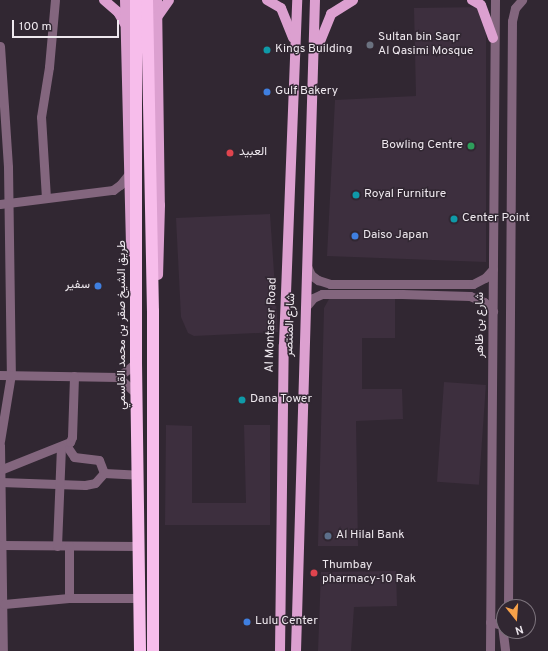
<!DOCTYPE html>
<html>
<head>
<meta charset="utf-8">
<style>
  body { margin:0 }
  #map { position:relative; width:548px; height:651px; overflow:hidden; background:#312732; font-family:Overpass,Vazirmatn,sans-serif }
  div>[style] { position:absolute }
  .built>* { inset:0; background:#3d2f3e; transform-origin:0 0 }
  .minor>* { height:9px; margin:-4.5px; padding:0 4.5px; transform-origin:4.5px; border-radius:4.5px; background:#83667e }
  .major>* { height:10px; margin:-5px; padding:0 5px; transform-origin:5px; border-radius:5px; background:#dca0d0 }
  .highway>* { height:12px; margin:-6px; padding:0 6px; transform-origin:6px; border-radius:6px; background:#f7bdeb }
  .dots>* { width:11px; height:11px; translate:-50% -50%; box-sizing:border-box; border:2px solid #312732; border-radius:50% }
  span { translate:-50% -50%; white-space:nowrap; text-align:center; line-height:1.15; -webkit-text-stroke:3px #312732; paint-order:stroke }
  .poi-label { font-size:12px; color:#eee8ee }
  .left { translate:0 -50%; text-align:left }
  .right { translate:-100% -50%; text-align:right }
  .street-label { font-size:12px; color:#eee8ee }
  .north { position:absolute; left:496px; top:599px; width:40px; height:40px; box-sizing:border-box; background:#312732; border:1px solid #7d747d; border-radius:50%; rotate:163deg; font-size:11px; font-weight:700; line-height:16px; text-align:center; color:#eee8ee }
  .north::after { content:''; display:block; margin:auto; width:14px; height:18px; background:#f7a149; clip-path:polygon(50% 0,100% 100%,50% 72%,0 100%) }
  .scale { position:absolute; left:12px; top:20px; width:107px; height:18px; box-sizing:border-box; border:2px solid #eee8ee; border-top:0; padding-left:5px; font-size:12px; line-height:14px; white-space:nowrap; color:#eee8ee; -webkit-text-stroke:3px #312732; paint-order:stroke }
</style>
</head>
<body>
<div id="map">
  <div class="built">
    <div style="clip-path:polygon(486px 7px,486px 262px,327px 256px,335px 100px,416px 96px,414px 8px)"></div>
    <div style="clip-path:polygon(270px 214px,278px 332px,194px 336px,188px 333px,181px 317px,176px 218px)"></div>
    <div style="clip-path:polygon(395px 296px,395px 338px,362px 338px,362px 389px,402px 389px,403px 419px,356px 421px,358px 546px,318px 546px,324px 308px,329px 299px)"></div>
    <div style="left:444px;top:382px;width:42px;height:100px;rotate:4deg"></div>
    <div style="clip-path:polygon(166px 425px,192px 426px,192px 503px,246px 503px,244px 425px,270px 425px,270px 525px,165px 525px)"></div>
    <div style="clip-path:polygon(396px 571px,397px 606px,354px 607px,351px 651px,318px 651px,321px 572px)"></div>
  </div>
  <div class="minor">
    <div style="left:0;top:46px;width:121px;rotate:86.2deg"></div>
    <div style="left:8px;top:167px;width:207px;rotate:89.2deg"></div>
    <div style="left:11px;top:374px;width:68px;rotate:99.3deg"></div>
    <div style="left:46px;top:198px;width:81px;rotate:-93.5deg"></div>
    <div style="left:41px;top:117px;width:51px;rotate:-80.9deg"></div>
    <div style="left:49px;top:67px;width:67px;rotate:-84.9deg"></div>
    <div style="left:0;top:204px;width:114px;rotate:-7.1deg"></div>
    <div style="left:113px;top:190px;width:9px;rotate:-36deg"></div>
    <div style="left:120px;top:185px;width:13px;rotate:-51deg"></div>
    <div style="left:307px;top:266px;width:10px;rotate:66deg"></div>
    <div style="left:311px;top:275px;width:9px;rotate:36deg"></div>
    <div style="left:318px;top:280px;width:13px;rotate:18deg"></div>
    <div style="left:330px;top:284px;width:143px"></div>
    <div style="left:473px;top:284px;width:13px;rotate:-27deg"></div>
    <div style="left:485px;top:278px;width:12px;rotate:-48deg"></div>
    <div style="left:305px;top:308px;width:13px;rotate:-51deg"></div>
    <div style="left:313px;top:298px;width:10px;rotate:-24deg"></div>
    <div style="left:322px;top:294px;width:80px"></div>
    <div style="left:402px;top:294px;width:68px;rotate:1.7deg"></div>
    <div style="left:470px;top:296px;width:15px;rotate:23deg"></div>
    <div style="left:484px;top:302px;width:13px;rotate:45deg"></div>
    <div style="left:0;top:375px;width:118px;rotate:1deg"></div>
    <div style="left:118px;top:377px;width:24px;rotate:42deg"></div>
    <div style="left:118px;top:377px;width:23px;rotate:-38deg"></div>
    <div style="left:0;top:445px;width:206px;rotate:89.2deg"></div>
    <div style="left:66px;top:445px;width:14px;rotate:56deg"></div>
    <div style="left:74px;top:457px;width:25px;rotate:7deg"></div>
    <div style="left:99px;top:460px;width:14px;rotate:69deg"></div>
    <div style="left:0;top:470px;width:75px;rotate:-21.8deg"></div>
    <div style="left:70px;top:442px;width:5px;rotate:-68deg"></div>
    <div style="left:72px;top:437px;width:61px;rotate:-88.1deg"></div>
    <div style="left:1px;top:482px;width:84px;rotate:2deg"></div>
    <div style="left:85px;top:485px;width:10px;rotate:-11deg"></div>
    <div style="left:95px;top:483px;width:13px;rotate:-48deg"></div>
    <div style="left:104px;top:473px;width:34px;rotate:3deg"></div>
    <div style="left:2px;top:545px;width:137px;rotate:0.4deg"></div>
    <div style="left:57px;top:546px;width:99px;rotate:-87.7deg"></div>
    <div style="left:69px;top:598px;width:52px;rotate:-90deg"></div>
    <div style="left:4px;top:604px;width:65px;rotate:-5.3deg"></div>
    <div style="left:69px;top:598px;width:71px"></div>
    <div style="left:508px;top:607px;width:586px;rotate:-89.61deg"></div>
    <div style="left:512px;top:21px;width:13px;rotate:-77deg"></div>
    <div style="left:515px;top:8px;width:11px;rotate:-49deg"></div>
    <div style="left:490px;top:622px;width:12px;rotate:14deg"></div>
    <div style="left:502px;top:625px;width:26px;rotate:83deg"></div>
    <div style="left:490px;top:651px;width:651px;rotate:-89.56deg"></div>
  </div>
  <div class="major">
    <div style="left:104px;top:0;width:18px;rotate:41deg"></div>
    <div style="left:118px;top:12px;width:14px;rotate:60deg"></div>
    <div style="left:125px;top:0;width:252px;rotate:88.6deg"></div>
    <div style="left:157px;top:0;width:205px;rotate:89.2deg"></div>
    <div style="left:160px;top:205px;width:70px;rotate:91.6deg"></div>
    <div style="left:267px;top:0;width:16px;rotate:30deg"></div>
    <div style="left:281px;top:8px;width:32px;rotate:68deg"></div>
    <div style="left:472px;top:0;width:10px;rotate:29deg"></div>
    <div style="left:481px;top:5px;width:35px;rotate:70deg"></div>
    <div style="left:158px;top:16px;width:19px;rotate:-55deg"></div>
    <div style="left:317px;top:49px;width:38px;rotate:-68deg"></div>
    <div style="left:331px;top:14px;width:26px;rotate:-32deg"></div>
    <div style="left:280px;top:651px;width:306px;rotate:-89.3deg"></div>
    <div style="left:284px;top:345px;width:345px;rotate:-87.8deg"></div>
    <div style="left:296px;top:651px;width:651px;rotate:-88.33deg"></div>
  </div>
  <div class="highway">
    <div style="left:136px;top:0;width:363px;rotate:90deg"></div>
    <div style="left:136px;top:363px;width:288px;rotate:89.2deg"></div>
    <div style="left:147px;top:0;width:311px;rotate:88.9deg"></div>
    <div style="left:153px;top:311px;width:340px;rotate:90deg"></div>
  </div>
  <div class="dots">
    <div style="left:370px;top:45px;background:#6b7280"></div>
    <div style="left:267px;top:50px;background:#0f9aa8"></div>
    <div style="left:267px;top:92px;background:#3f7fe0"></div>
    <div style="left:471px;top:146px;background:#2e9e5b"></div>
    <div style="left:230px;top:153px;background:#e0444e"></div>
    <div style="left:356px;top:195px;background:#0f9aa8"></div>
    <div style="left:454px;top:219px;background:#0f9aa8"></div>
    <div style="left:355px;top:236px;background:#3f7fe0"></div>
    <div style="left:98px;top:286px;background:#3f7fe0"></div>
    <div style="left:242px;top:400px;background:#0f9aa8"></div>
    <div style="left:328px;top:536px;background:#5c6f8a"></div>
    <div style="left:314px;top:573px;background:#e0444e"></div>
    <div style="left:247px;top:622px;background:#3f7fe0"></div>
  </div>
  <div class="poi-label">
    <span class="left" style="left:378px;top:45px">Sultan bin Saqr<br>Al Qasimi Mosque</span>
    <span class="left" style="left:275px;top:50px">Kings Building</span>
    <span class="left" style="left:275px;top:92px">Gulf Bakery</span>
    <span class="right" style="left:463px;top:146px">Bowling Centre</span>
    <span class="left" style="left:239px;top:153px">العبيد</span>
    <span class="left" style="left:364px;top:195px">Royal Furniture</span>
    <span class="left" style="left:462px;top:219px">Center Point</span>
    <span class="left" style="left:363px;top:236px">Daiso Japan</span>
    <span class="right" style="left:90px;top:286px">سفير</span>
    <span class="left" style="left:250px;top:400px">Dana Tower</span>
    <span class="left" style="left:336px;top:536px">Al Hilal Bank</span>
    <span class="left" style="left:322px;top:573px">Thumbay<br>pharmacy-10 Rak</span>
    <span class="left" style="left:255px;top:622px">Lulu Center</span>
  </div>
  <div class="street-label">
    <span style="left:123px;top:325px;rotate:-90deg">طريق الشيخ صقر بن محمد القاسمي</span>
    <span style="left:272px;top:325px;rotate:-88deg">Al Montaser Road</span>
    <span style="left:291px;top:325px;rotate:-88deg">شارع المنتصر</span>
    <span style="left:481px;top:325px;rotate:-90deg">شارع بن ظاهر</span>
  </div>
  <div class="north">N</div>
  <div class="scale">100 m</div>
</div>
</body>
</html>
